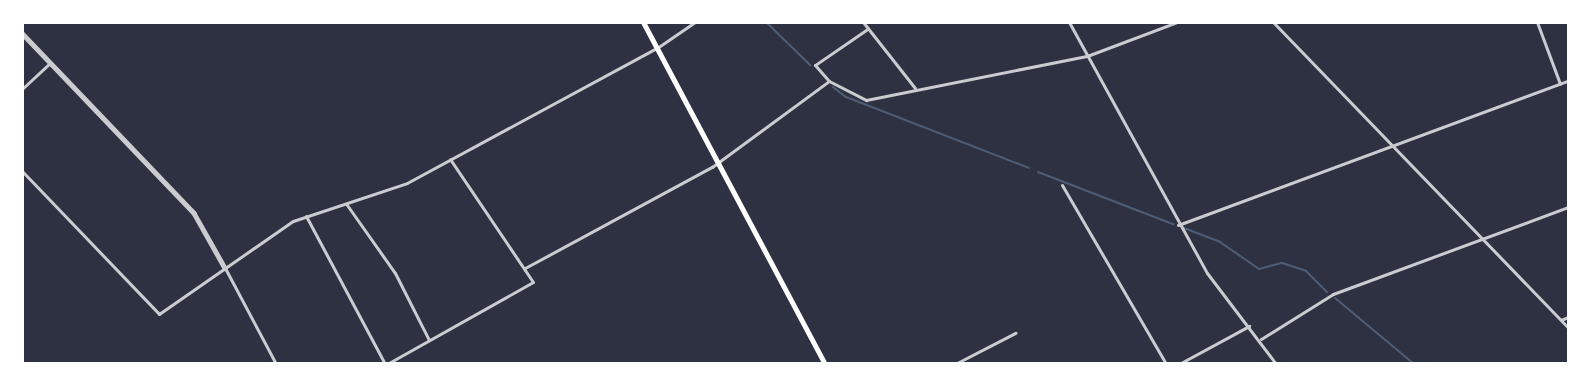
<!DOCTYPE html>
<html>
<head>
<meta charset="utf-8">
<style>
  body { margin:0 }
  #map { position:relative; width:1591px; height:386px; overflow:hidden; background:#2d3142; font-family:Literata,serif }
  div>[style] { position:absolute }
  .stream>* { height:2px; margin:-1px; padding:0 1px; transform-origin:1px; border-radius:1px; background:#4f5d75 }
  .minor>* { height:3px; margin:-1.5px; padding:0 1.5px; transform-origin:1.5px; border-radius:1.5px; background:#caccd0 }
  .tertiary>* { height:4.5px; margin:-2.25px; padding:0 2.25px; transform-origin:2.25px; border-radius:2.25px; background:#caccd0 }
  .secondary>* { height:5px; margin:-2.5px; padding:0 2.5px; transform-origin:2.5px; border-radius:2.5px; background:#fff }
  span { translate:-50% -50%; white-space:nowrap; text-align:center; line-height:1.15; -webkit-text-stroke:5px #fff; paint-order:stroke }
  .frame { position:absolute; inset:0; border:24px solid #fff; pointer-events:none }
</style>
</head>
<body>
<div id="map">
  <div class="stream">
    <div style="left:766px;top:22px;width:62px;rotate:44.3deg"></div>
    <div style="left:833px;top:87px;width:16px;rotate:38deg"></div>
    <div style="left:846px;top:97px;width:196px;rotate:21.2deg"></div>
    <div style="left:1038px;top:172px;width:145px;rotate:21.1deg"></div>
    <div style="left:1184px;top:228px;width:39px;rotate:21deg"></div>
    <div style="left:1220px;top:242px;width:47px;rotate:34.7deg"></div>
    <div style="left:1259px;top:269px;width:24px;rotate:-15deg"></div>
    <div style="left:1282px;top:263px;width:25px;rotate:18deg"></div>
    <div style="left:1306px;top:271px;width:30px;rotate:45deg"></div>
    <div style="left:1335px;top:298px;width:103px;rotate:39.9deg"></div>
  </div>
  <div class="minor">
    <div style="left:863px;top:22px;width:84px;rotate:51.8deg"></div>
    <div style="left:1069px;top:22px;width:286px;rotate:61.2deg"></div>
    <div style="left:1207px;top:273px;width:114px;rotate:52.8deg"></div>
    <div style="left:1273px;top:22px;width:425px;rotate:46deg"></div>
    <div style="left:1537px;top:22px;width:66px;rotate:69.6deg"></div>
    <div style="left:866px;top:30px;width:62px;rotate:145.5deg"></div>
    <div style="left:815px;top:65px;width:21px;rotate:49deg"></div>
    <div style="left:829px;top:81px;width:42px;rotate:27.2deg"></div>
    <div style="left:866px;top:100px;width:225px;rotate:-11.3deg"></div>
    <div style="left:1087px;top:56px;width:96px;rotate:-20.7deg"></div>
    <div style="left:22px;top:89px;width:38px;rotate:-43deg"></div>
    <div style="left:22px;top:171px;width:198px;rotate:46.2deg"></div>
    <div style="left:159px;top:314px;width:163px;rotate:-34.8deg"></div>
    <div style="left:293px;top:221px;width:120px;rotate:-18.4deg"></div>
    <div style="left:407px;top:183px;width:284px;rotate:-28.4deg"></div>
    <div style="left:657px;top:48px;width:46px;rotate:-34.4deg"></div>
    <div style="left:1062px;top:185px;width:207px;rotate:59.8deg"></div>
    <div style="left:347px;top:205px;width:83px;rotate:54.8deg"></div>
    <div style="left:395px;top:273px;width:75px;rotate:63.1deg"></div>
    <div style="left:306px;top:216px;width:168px;rotate:61.9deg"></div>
    <div style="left:1178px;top:225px;width:416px;rotate:-20.3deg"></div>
    <div style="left:225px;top:268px;width:109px;rotate:62deg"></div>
    <div style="left:525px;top:268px;width:213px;rotate:-28.4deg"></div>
    <div style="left:712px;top:167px;width:145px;rotate:-36.3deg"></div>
    <div style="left:1561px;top:320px;width:8px;rotate:-23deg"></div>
    <div style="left:1261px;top:339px;width:85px;rotate:-32deg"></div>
    <div style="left:1333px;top:294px;width:251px;rotate:-20.3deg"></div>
    <div style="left:387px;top:364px;width:167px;rotate:-29.3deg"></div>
    <div style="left:533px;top:282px;width:148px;rotate:-124deg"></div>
    <div style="left:955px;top:364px;width:68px;rotate:-27.3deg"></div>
    <div style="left:1179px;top:364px;width:80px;rotate:-28.5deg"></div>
  </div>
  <div class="tertiary">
    <div style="left:22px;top:33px;width:249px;rotate:46.3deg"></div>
    <div style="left:194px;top:213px;width:63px;rotate:60.6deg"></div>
  </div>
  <div class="secondary">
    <div style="left:643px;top:22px;width:387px;rotate:62deg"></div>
  </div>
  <div class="frame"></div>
</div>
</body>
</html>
